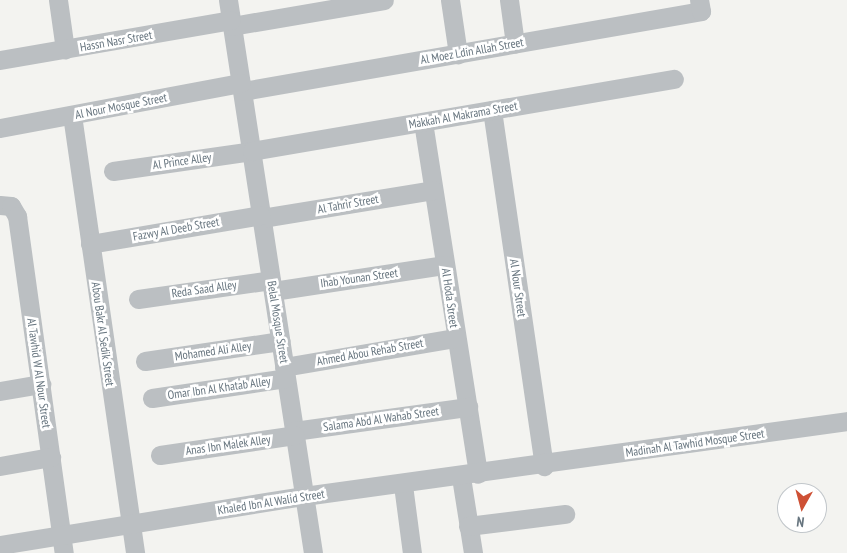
<!DOCTYPE html>
<html>
<head>
<meta charset="utf-8">
<style>
  body { margin:0 }
  #map { position:relative; width:847px; height:553px; overflow:hidden; background:#f3f3f0; font-family:"PT Sans Narrow",sans-serif }
  div>[style] { position:absolute }
  .street>* { height:19px; margin:-9.5px; padding:0 9.5px; transform-origin:9.5px; border-radius:9.5px; background:#bbbfc2 }
  span { translate:-50% -50%; white-space:nowrap; text-align:center; line-height:1.15; -webkit-text-stroke:5px #fff; paint-order:stroke }
  .street-label { font-size:12px; color:#66747e }
  .north { position:absolute; left:777px; top:483px; width:50px; height:50px; box-sizing:border-box; background:#fff; border:1px solid #c2c7cb; border-radius:50%; rotate:187deg; font-size:14px; font-weight:700; line-height:20px; text-align:center; color:#66747e }
  .north::after { content:''; display:block; margin:auto; width:18px; height:22px; background:#ce5135; clip-path:polygon(50% 0,100% 100%,50% 72%,0 100%) }
</style>
</head>
<body>
<div id="map">
  <div class="street">
    <div style="left:58px;top:0;width:50px;rotate:82deg"></div>
    <div style="left:228px;top:0;width:559px;rotate:81.26deg"></div>
    <div style="left:450px;top:0;width:55px;rotate:81.6deg"></div>
    <div style="left:509px;top:0;width:44px;rotate:82.2deg"></div>
    <div style="left:232px;top:26px;width:154px;rotate:-9.7deg"></div>
    <div style="left:0;top:60px;width:234px;rotate:-9.8deg"></div>
    <div style="left:243px;top:91px;width:465px;rotate:-9.9deg"></div>
    <div style="left:701px;top:11px;width:11px;rotate:-100deg"></div>
    <div style="left:492px;top:110px;width:360px;rotate:81.7deg"></div>
    <div style="left:72px;top:115px;width:443px;rotate:81.8deg"></div>
    <div style="left:423px;top:122px;width:356px;rotate:81.1deg"></div>
    <div style="left:0;top:128px;width:245px;rotate:-10.6deg"></div>
    <div style="left:113px;top:171px;width:140px;rotate:-8.2deg"></div>
    <div style="left:252px;top:151px;width:428px;rotate:-9.7deg"></div>
    <div style="left:0;top:205px;width:11px;rotate:5deg"></div>
    <div style="left:11px;top:206px;width:12px;rotate:59deg"></div>
    <div style="left:17px;top:216px;width:340px;rotate:82.1deg"></div>
    <div style="left:262px;top:218px;width:173px;rotate:-9.3deg"></div>
    <div style="left:90px;top:244px;width:173px;rotate:-9.6deg"></div>
    <div style="left:273px;top:291px;width:174px;rotate:-8.6deg"></div>
    <div style="left:138px;top:299px;width:134px;rotate:-8.1deg"></div>
    <div style="left:145px;top:361px;width:137px;rotate:-8.4deg"></div>
    <div style="left:284px;top:367px;width:174px;rotate:-9.6deg"></div>
    <div style="left:0;top:391px;width:42px;rotate:-9.7deg"></div>
    <div style="left:152px;top:398px;width:135px;rotate:-8.5deg"></div>
    <div style="left:294px;top:431px;width:176px;rotate:-7.9deg"></div>
    <div style="left:160px;top:455px;width:136px;rotate:-8.4deg"></div>
    <div style="left:0;top:466px;width:52px;rotate:-10deg"></div>
    <div style="left:461px;top:477px;width:77px;rotate:81deg"></div>
    <div style="left:403px;top:485px;width:69px;rotate:82.5deg"></div>
    <div style="left:468px;top:526px;width:98px;rotate:-7.1deg"></div>
    <div style="left:0;top:545px;width:308px;rotate:-9.2deg"></div>
    <div style="left:304px;top:496px;width:548px;rotate:-7.86deg"></div>
  </div>
  <div class="street-label">
    <span style="left:116px;top:41px;rotate:-10deg">Hassn Nasr Street</span>
    <span style="left:472px;top:51px;rotate:-10deg">Al Moez Ldin Allah Street</span>
    <span style="left:121px;top:106px;rotate:-11deg">Al Nour Mosque Street</span>
    <span style="left:463px;top:115px;rotate:-10deg">Makkah Al Makrama Street</span>
    <span style="left:182px;top:161px;rotate:-8deg">Al Prince Alley</span>
    <span style="left:348px;top:204px;rotate:-10deg">Al Tahrir Street</span>
    <span style="left:176px;top:229px;rotate:-10deg">Fazwy Al Deeb Street</span>
    <span style="left:359px;top:278px;rotate:-8deg">Ihab Younan Street</span>
    <span style="left:518px;top:288px;rotate:82deg">Al Nour Street</span>
    <span style="left:204px;top:289px;rotate:-8deg">Reda Saad Alley</span>
    <span style="left:450px;top:298px;rotate:82deg">Al Hoda Street</span>
    <span style="left:278px;top:322px;rotate:81deg">Belal Mosque Street</span>
    <span style="left:103px;top:334px;rotate:82deg">Abou Bakr Al Sedik Street</span>
    <span style="left:213px;top:351px;rotate:-8deg">Mohamed Ali Alley</span>
    <span style="left:370px;top:352px;rotate:-10deg">Ahmed Abou Rehab Street</span>
    <span style="left:39px;top:373px;rotate:82deg">Al Tawhid W Al Nour Street</span>
    <span style="left:219px;top:388px;rotate:-8deg">Omar Ibn Al Khatab Alley</span>
    <span style="left:381px;top:419px;rotate:-8deg">Salama Abd Al Wahab Street</span>
    <span style="left:695px;top:443px;rotate:-8deg">Madinah Al Tawhid Mosque Street</span>
    <span style="left:228px;top:445px;rotate:-8deg">Anas Ibn Malek Alley</span>
    <span style="left:271px;top:502px;rotate:-9deg">Khaled Ibn Al Walid Street</span>
  </div>
  <div class="north">N</div>
</div>
</body>
</html>
